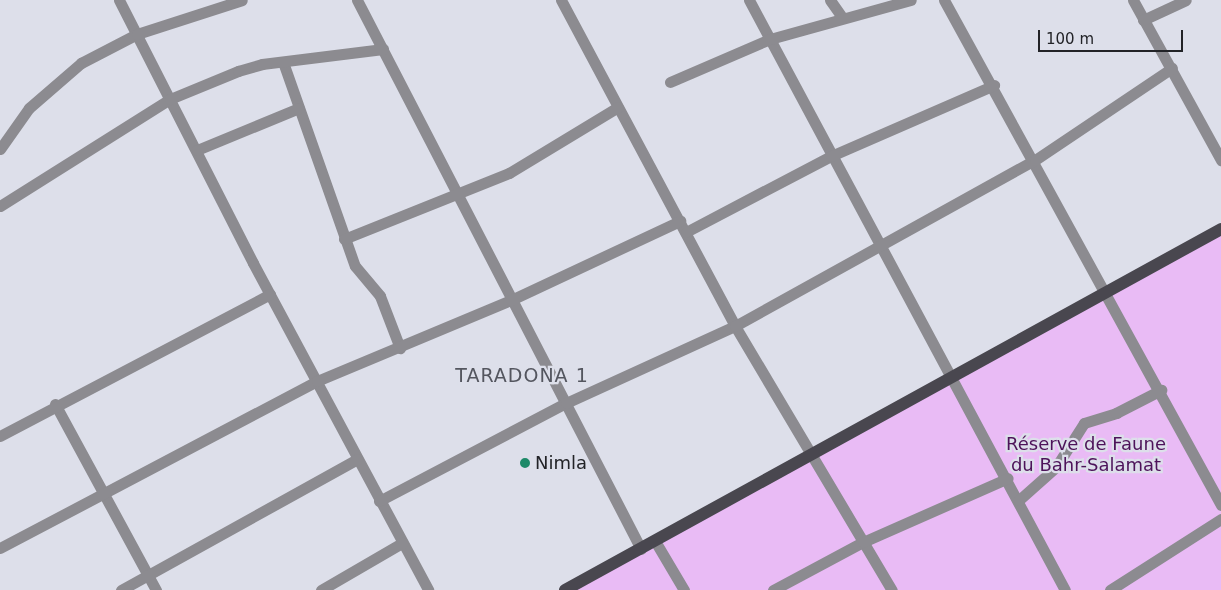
<!DOCTYPE html>
<html>
<head>
<meta charset="utf-8">
<style>
  body { margin:0 }
  #map { position:relative; width:1221px; height:590px; overflow:hidden; background:#dddfea; font-family:"DejaVu Sans",sans-serif }
  div>[style] { position:absolute }
  .green>* { inset:0; background:#e9bbf5 }
  .street>* { height:11px; margin:-5.5px; padding:0 5.5px; transform-origin:5.5px; border-radius:5.5px; background:#8c8b90 }
  .primary>* { height:12px; margin:-6px; padding:0 6px; transform-origin:6px; border-radius:6px; background:#49474f }
  .dots>* { width:14px; height:14px; translate:-50% -50%; box-sizing:border-box; border:2px solid #dddfea; border-radius:50% }
  span { translate:-50% -50%; white-space:nowrap; text-align:center; line-height:1.15; -webkit-text-stroke:4.5px #dddfea; paint-order:stroke }
  .park-label { font-size:18px; color:#4d135a }
  .poi-label { font-size:18px; color:#222327 }
  .left { translate:0 -50%; text-align:left }
  .neighbourhood-label { font-size:19px; color:#54565f; letter-spacing:1px }
  .scale { position:absolute; left:1038px; top:30px; width:145px; height:22px; box-sizing:border-box; border:2px solid #222327; border-top:0; padding-left:6px; font-size:15px; line-height:18px; white-space:nowrap; color:#222327; -webkit-text-stroke:4px #dddfea; paint-order:stroke }
</style>
</head>
<body>
<div id="map">
  <div class="green">
    <div style="clip-path:polygon(1221px 229px,1221px 590px,565px 590px)"></div>
  </div>
  <div class="street">
    <div style="left:119px;top:0;width:295px;rotate:63deg"></div>
    <div style="left:253px;top:263px;width:371px;rotate:61.8deg"></div>
    <div style="left:357px;top:0;width:618px;rotate:62.65deg"></div>
    <div style="left:561px;top:0;width:370px;rotate:61.9deg"></div>
    <div style="left:735px;top:326px;width:307px;rotate:59.3deg"></div>
    <div style="left:749px;top:0;width:669px;rotate:61.83deg"></div>
    <div style="left:830px;top:0;width:21px;rotate:55deg"></div>
    <div style="left:944px;top:0;width:576px;rotate:61.25deg"></div>
    <div style="left:1133px;top:0;width:183px;rotate:61.2deg"></div>
    <div style="left:1143px;top:20px;width:47px;rotate:-24.9deg"></div>
    <div style="left:283px;top:62px;width:216px;rotate:70.6deg"></div>
    <div style="left:355px;top:266px;width:39px;rotate:50deg"></div>
    <div style="left:380px;top:296px;width:56px;rotate:69deg"></div>
    <div style="left:670px;top:82px;width:109px;rotate:-23.3deg"></div>
    <div style="left:770px;top:39px;width:146px;rotate:-15.5deg"></div>
    <div style="left:0;top:149px;width:50px;rotate:-54.7deg"></div>
    <div style="left:29px;top:108px;width:69px;rotate:-40.9deg"></div>
    <div style="left:81px;top:63px;width:63px;rotate:-27.4deg"></div>
    <div style="left:137px;top:34px;width:110px;rotate:-17.9deg"></div>
    <div style="left:197px;top:150px;width:110px;rotate:-22.4deg"></div>
    <div style="left:0;top:206px;width:201px;rotate:-32.2deg"></div>
    <div style="left:170px;top:99px;width:74px;rotate:-22.4deg"></div>
    <div style="left:238px;top:71px;width:25px;rotate:-16deg"></div>
    <div style="left:262px;top:64px;width:122px;rotate:-7.1deg"></div>
    <div style="left:686px;top:232px;width:164px;rotate:-27.7deg"></div>
    <div style="left:831px;top:156px;width:178px;rotate:-23.5deg"></div>
    <div style="left:344px;top:239px;width:178px;rotate:-21.8deg"></div>
    <div style="left:509px;top:173px;width:127px;rotate:-31.2deg"></div>
    <div style="left:55px;top:404px;width:212px;rotate:61.5deg"></div>
    <div style="left:0;top:436px;width:305px;rotate:-27.7deg"></div>
    <div style="left:1019px;top:500px;width:50px;rotate:-41.7deg"></div>
    <div style="left:1056px;top:467px;width:52px;rotate:-57.5deg"></div>
    <div style="left:1084px;top:423px;width:34px;rotate:-17deg"></div>
    <div style="left:1116px;top:413px;width:51px;rotate:-27.1deg"></div>
    <div style="left:379px;top:501px;width:211px;rotate:-27.7deg"></div>
    <div style="left:566px;top:403px;width:186px;rotate:-24.5deg"></div>
    <div style="left:735px;top:326px;width:343px;rotate:-29deg"></div>
    <div style="left:1035px;top:160px;width:165px;rotate:-33.9deg"></div>
    <div style="left:655px;top:541px;width:57px;rotate:59.4deg"></div>
    <div style="left:0;top:548px;width:358px;rotate:-27.8deg"></div>
    <div style="left:317px;top:381px;width:210px;rotate:-22.7deg"></div>
    <div style="left:511px;top:300px;width:187px;rotate:-25.1deg"></div>
    <div style="left:121px;top:590px;width:270px;rotate:-29deg"></div>
    <div style="left:321px;top:590px;width:94px;rotate:-30.1deg"></div>
    <div style="left:773px;top:590px;width:102px;rotate:-28.1deg"></div>
    <div style="left:863px;top:542px;width:158px;rotate:-23.8deg"></div>
    <div style="left:1110px;top:590px;width:132px;rotate:-32.6deg"></div>
  </div>
  <div class="primary">
    <div style="left:565px;top:590px;width:749px;rotate:-28.82deg"></div>
  </div>
  <div class="dots">
    <div style="left:525px;top:463px;background:#1d8968"></div>
  </div>
  <div class="park-label">
    <span style="left:1086px;top:455px">Réserve de Faune<br>du Bahr-Salamat</span>
  </div>
  <div class="poi-label">
    <span class="left" style="left:535px;top:463px">Nimla</span>
  </div>
  <div class="neighbourhood-label">
    <span style="left:522px;top:376px">TARADONA 1</span>
  </div>
  <div class="scale">100 m</div>
</div>
</body>
</html>
